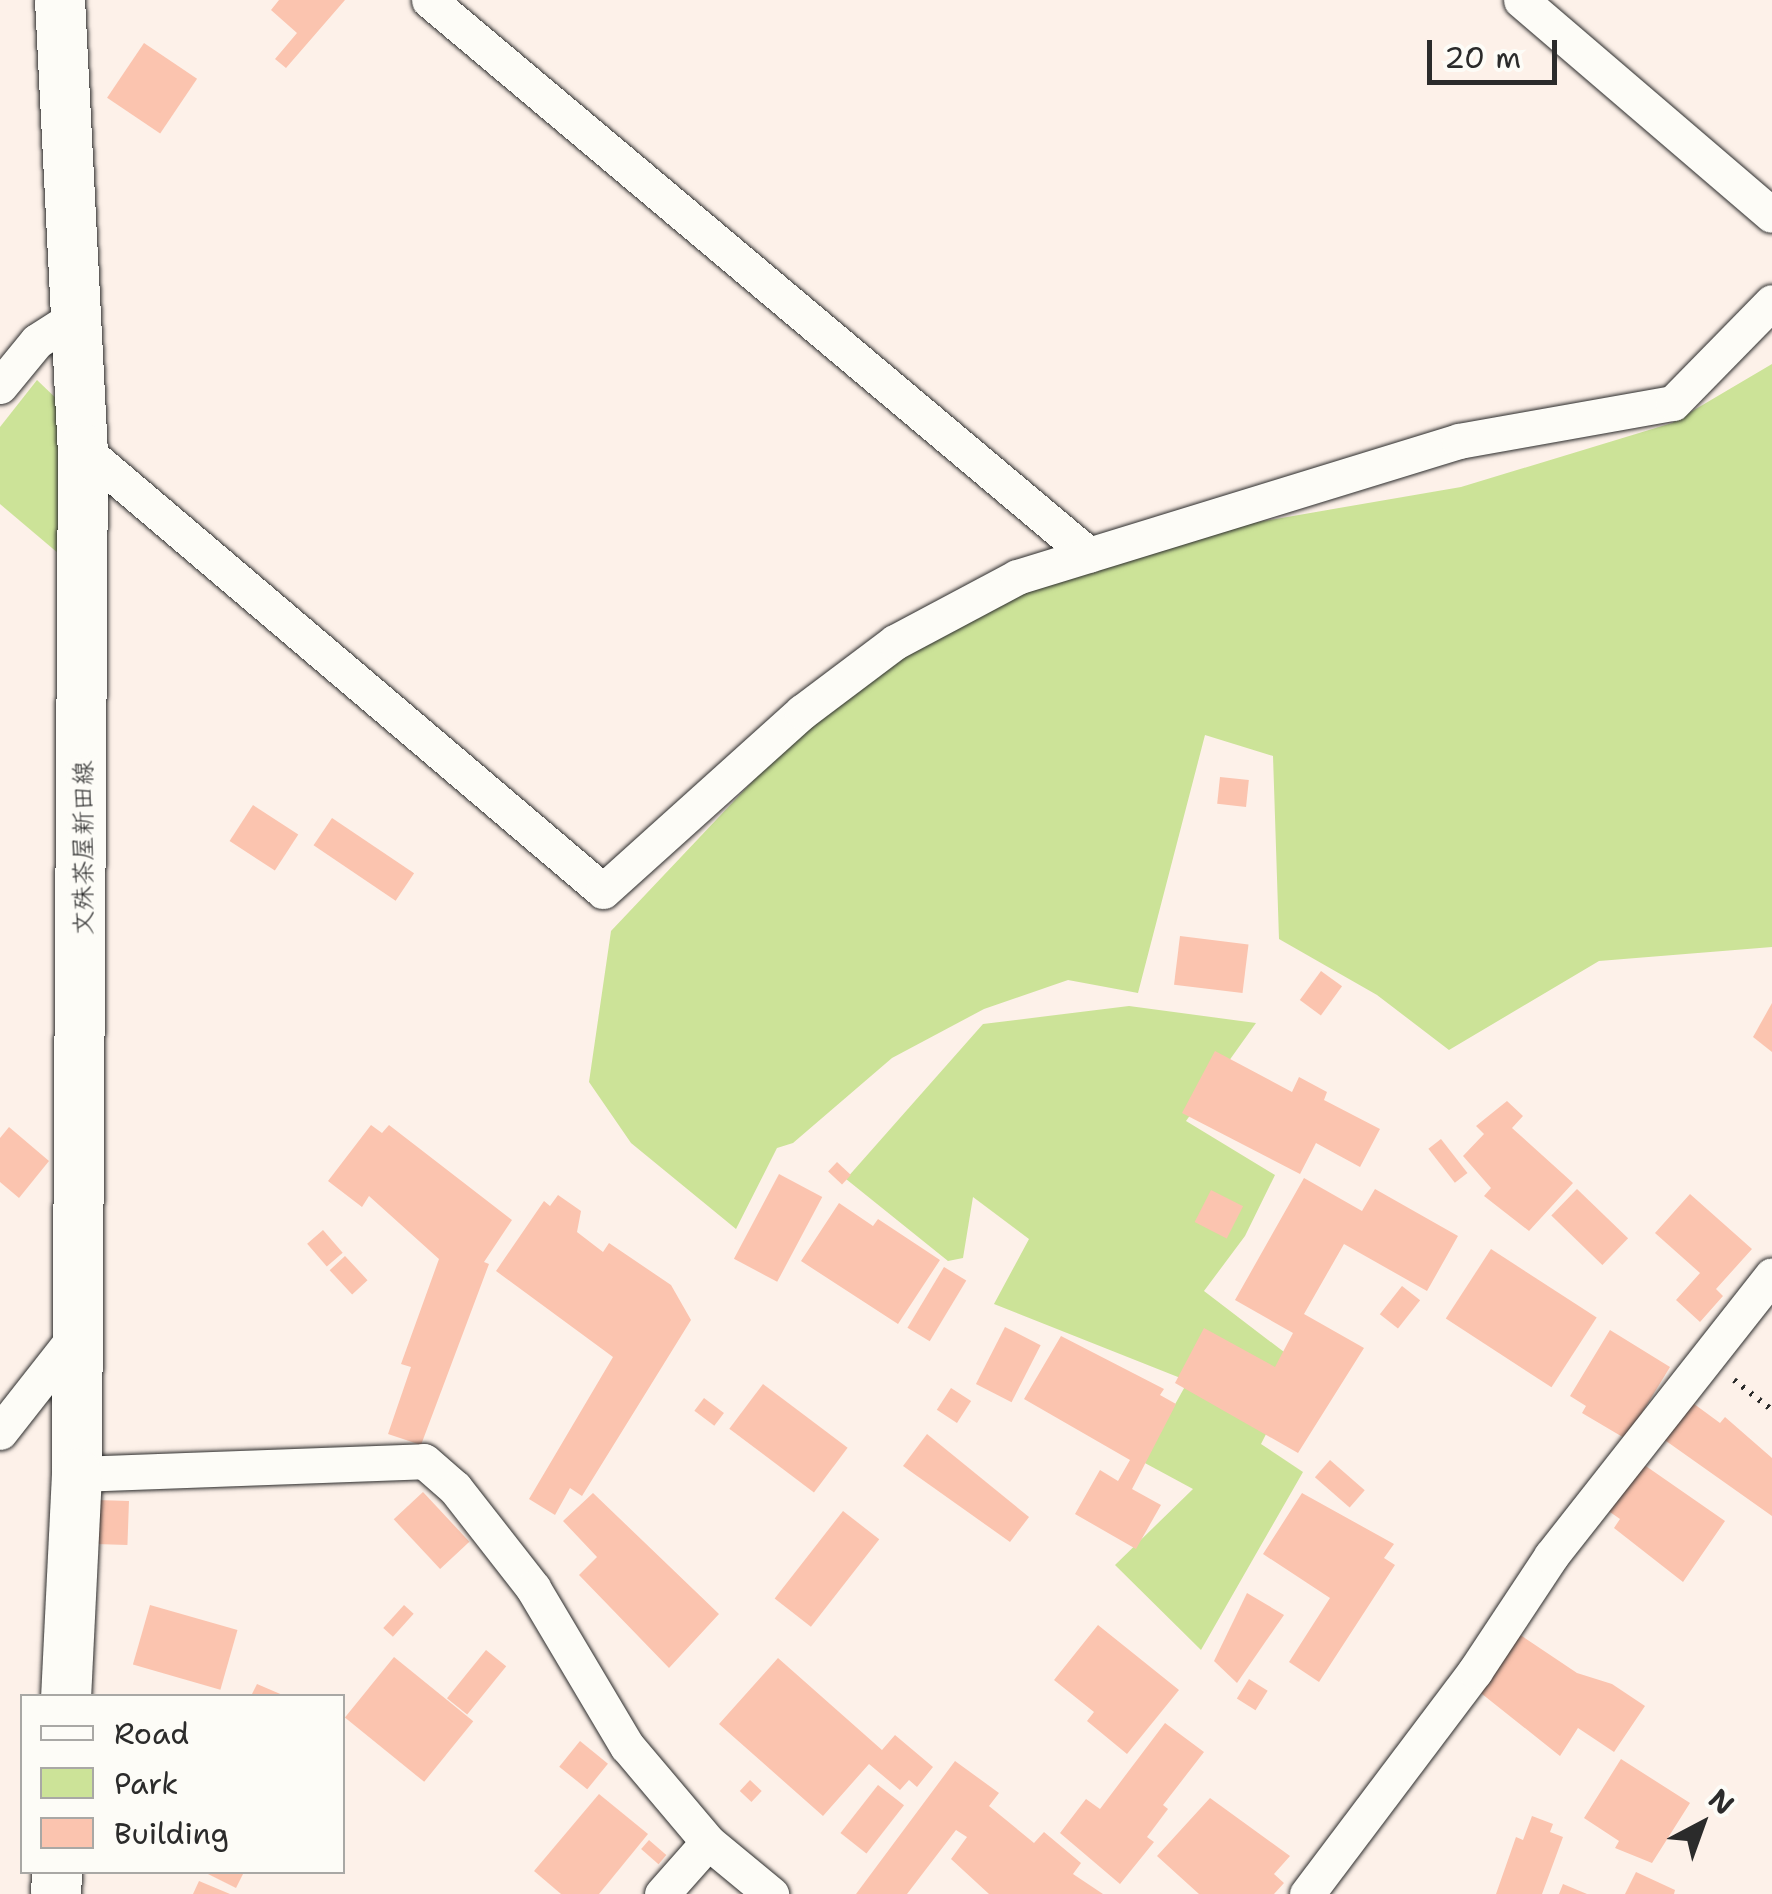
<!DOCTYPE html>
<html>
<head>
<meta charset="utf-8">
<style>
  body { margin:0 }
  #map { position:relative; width:1772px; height:1894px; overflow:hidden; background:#fdf1e9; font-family:"Shantell Sans","Klee One",sans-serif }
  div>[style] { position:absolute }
  .green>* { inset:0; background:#cce398 }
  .building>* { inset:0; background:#fbc4af; transform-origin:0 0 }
  .path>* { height:6px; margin-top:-3px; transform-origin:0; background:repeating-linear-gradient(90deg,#2b2b2b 0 2.5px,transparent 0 10.5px) }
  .roads { filter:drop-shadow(0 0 2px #2b2b2b) drop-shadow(0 0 2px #2b2b2b) }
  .street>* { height:35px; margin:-17.5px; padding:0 17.5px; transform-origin:17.5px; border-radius:17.5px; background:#fdfcf7 }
  .secondary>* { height:50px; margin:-25px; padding:0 25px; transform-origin:25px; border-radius:25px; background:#fdfcf7 }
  span { translate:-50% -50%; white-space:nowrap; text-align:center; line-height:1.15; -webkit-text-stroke:10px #fdfcf7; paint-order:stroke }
  .street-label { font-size:25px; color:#2b2b2b }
  .legend { position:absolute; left:20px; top:1694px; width:325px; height:180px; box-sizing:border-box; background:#fdfcf7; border:2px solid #a9a8a5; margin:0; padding:12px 18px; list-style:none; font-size:30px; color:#2b2b2b }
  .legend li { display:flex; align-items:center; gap:20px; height:50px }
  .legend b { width:50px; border:2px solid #a9a8a5 }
  .north { position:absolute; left:1652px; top:1774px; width:100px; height:100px; -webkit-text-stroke:8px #fdfcf7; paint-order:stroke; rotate:41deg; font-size:28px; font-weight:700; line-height:40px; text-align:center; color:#2b2b2b }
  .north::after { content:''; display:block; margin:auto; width:35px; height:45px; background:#2b2b2b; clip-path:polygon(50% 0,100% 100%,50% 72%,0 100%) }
  .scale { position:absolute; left:1427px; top:40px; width:130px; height:45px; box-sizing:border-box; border:5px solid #2b2b2b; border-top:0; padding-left:12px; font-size:30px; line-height:35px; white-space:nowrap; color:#2b2b2b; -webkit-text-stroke:8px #fdfcf7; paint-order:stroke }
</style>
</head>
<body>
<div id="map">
  <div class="green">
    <div style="clip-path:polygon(1772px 364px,1772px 947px,1599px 961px,1449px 1050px,1377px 995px,1279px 939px,1273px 756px,1205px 735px,1138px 993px,1068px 980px,984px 1009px,892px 1058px,793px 1143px,777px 1148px,736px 1229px,631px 1143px,589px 1082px,611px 931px,785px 747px,919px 644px,1033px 588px,1188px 534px,1461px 487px,1672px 423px)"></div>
    <div style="clip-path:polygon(37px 380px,62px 404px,65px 559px,0 504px,0 427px)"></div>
    <div style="clip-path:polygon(1129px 1006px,1256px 1023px,1186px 1121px,1275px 1175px,1245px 1236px,1204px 1291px,1301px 1365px,1261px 1444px,1303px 1472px,1201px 1650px,1115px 1565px,1193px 1489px,1143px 1462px,1188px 1381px,994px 1304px,1029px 1239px,973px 1197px,963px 1258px,948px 1261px,846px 1179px,983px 1024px)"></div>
  </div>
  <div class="building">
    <div style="clip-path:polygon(279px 0,345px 0,286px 68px,275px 59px,297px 33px,271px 10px)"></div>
    <div style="left:144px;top:43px;width:64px;height:66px;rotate:34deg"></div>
    <div style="left:1220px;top:777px;width:29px;height:27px;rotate:6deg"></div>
    <div style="left:253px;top:805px;width:54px;height:43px;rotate:33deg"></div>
    <div style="left:332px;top:818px;width:99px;height:33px;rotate:34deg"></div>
    <div style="left:1180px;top:936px;width:69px;height:49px;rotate:7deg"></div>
    <div style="left:1321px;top:971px;width:26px;height:36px;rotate:36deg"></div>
    <div style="clip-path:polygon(1772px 1003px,1772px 1052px,1753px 1037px)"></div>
    <div style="clip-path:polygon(1215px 1051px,1292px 1092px,1299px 1077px,1327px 1092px,1324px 1100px,1380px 1129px,1360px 1167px,1316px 1143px,1300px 1174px,1182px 1113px)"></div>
    <div style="clip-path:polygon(1507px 1101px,1523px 1116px,1512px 1128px,1573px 1183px,1529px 1231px,1484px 1196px,1491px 1188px,1463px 1156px,1484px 1134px,1476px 1126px)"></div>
    <div style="clip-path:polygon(371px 1125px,382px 1133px,389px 1125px,512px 1220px,484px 1262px,489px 1264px,421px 1445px,388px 1434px,411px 1367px,401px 1364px,439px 1259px,369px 1196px,362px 1207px,328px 1181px)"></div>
    <div style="clip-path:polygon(9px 1127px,49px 1161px,19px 1198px,0 1182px,0 1138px)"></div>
    <div style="left:1441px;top:1139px;width:43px;height:16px;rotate:52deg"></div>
    <div style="left:837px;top:1162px;width:19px;height:13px;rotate:43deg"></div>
    <div style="left:779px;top:1174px;width:49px;height:96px;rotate:28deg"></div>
    <div style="clip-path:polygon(1304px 1178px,1362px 1211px,1375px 1189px,1458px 1236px,1427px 1291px,1344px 1244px,1304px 1314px,1364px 1348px,1298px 1453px,1175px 1383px,1204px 1328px,1275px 1367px,1293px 1333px,1235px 1300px)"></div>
    <div style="left:1577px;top:1189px;width:71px;height:37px;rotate:44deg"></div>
    <div style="left:1211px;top:1190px;width:36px;height:36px;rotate:27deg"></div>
    <div style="clip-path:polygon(1690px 1194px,1752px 1249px,1716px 1289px,1723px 1296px,1700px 1322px,1676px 1300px,1700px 1273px,1655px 1233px)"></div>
    <div style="clip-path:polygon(558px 1195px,581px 1211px,577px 1232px,603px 1252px,609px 1243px,671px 1285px,691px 1320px,582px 1496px,570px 1488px,555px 1515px,529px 1499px,613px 1357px,496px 1271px,544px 1201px,550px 1206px)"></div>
    <div style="clip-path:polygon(839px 1203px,873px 1226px,878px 1219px,940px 1260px,898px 1324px,801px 1261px)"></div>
    <div style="left:323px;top:1230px;width:30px;height:21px;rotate:49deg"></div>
    <div style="left:1491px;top:1249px;width:126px;height:83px;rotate:33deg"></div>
    <div style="left:345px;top:1256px;width:33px;height:21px;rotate:47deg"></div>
    <div style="left:944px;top:1267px;width:26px;height:71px;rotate:31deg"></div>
    <div style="left:1402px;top:1286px;width:23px;height:36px;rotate:38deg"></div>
    <div style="left:1005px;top:1327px;width:40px;height:64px;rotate:27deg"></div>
    <div style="clip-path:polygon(1610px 1330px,1670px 1367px,1626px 1439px,1582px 1413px,1586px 1406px,1570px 1396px)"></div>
    <div style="clip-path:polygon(1061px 1336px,1164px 1389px,1160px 1395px,1176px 1404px,1132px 1489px,1161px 1505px,1136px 1549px,1075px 1514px,1100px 1470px,1118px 1481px,1130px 1460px,1024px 1399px)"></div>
    <div style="left:763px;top:1384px;width:106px;height:56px;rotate:37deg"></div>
    <div style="left:951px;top:1388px;width:24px;height:26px;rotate:33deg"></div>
    <div style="left:704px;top:1398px;width:25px;height:16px;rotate:37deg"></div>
    <div style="clip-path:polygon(1686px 1398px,1720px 1423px,1725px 1417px,1772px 1458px,1772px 1516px,1659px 1436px)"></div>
    <div style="clip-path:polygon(927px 1434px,1029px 1517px,1010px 1542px,903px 1466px)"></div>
    <div style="left:1330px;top:1460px;width:46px;height:23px;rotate:41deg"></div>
    <div style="clip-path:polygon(1640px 1462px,1725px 1521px,1683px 1582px,1614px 1528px,1620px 1519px,1607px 1510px)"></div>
    <div style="left:423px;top:1492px;width:68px;height:40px;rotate:47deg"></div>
    <div style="clip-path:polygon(593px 1493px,719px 1614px,669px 1668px,579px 1575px,597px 1557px,563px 1521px)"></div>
    <div style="clip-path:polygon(1302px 1493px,1394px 1544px,1384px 1558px,1395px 1565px,1319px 1682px,1289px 1662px,1330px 1598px,1263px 1554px)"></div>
    <div style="left:97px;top:1500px;width:32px;height:44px;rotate:2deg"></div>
    <div style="left:843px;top:1511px;width:46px;height:111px;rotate:38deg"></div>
    <div style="clip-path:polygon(1247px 1593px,1284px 1615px,1237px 1683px,1214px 1661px)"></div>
    <div style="left:150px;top:1605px;width:91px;height:62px;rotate:16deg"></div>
    <div style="left:404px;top:1605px;width:13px;height:31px;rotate:42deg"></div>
    <div style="clip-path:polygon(1098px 1625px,1179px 1690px,1127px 1754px,1087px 1721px,1094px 1712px,1054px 1680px)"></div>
    <div style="clip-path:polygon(1516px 1632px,1577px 1673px,1612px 1684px,1645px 1706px,1614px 1752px,1578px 1728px,1560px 1756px,1477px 1690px)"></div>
    <div style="left:486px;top:1650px;width:26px;height:62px;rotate:39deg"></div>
    <div style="left:394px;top:1657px;width:102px;height:78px;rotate:39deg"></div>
    <div style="clip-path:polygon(778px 1658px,882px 1750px,895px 1735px,933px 1767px,917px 1787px,909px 1780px,900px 1790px,869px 1764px,823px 1816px,719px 1724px)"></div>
    <div style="left:1249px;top:1679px;width:22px;height:23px;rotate:32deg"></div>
    <div style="clip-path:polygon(257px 1684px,285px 1696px,251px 1696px)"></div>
    <div style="clip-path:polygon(1165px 1723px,1204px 1752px,1163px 1805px,1168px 1809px,1147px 1837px,1154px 1842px,1120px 1884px,1060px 1833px,1086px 1799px,1100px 1809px)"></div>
    <div style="left:580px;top:1741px;width:36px;height:33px;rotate:39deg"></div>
    <div style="clip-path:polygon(1621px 1759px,1690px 1803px,1652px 1863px,1615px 1848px,1619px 1841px,1584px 1818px)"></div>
    <div style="clip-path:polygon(955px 1761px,999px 1793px,989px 1806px,1034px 1843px,1044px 1832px,1081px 1863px,1073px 1874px,1103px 1894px,989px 1894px,951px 1859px,967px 1837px,956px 1830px,907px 1894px,856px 1894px)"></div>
    <div style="left:750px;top:1780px;width:16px;height:15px;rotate:43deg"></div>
    <div style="left:878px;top:1785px;width:33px;height:61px;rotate:38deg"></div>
    <div style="clip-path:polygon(599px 1794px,648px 1834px,599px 1894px,561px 1894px,534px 1871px)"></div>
    <div style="clip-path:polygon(1210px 1798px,1290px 1856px,1274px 1874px,1284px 1883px,1274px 1894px,1199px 1894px,1157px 1856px)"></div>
    <div style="clip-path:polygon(1532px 1816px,1553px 1824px,1550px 1832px,1563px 1837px,1542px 1894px,1496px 1894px,1516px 1837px,1523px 1840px)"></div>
    <div style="left:649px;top:1840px;width:23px;height:12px;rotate:41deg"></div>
    <div style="clip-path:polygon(204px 1872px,244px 1872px,236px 1888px)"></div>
    <div style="clip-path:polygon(1636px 1872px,1675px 1890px,1674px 1894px,1625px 1894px)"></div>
    <div style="clip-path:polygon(199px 1881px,230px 1894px,193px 1894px)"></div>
    <div style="clip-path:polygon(1563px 1884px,1587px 1894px,1559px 1894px)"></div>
  </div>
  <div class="path">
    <div style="left:1734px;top:1380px;width:48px;rotate:38.3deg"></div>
  </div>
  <div class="roads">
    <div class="street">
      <div style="left:429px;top:0;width:862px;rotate:40.06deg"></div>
      <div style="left:1521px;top:0;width:330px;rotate:40.6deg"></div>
      <div style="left:0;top:386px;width:58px;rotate:-50.6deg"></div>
      <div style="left:37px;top:341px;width:46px;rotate:-32.7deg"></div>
      <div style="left:83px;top:449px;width:682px;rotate:40.36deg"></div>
      <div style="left:603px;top:891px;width:268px;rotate:-42deg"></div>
      <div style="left:802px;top:712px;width:116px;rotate:-37deg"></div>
      <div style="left:895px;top:642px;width:138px;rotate:-28deg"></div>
      <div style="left:1017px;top:577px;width:462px;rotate:-17.1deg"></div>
      <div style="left:1459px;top:441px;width:217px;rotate:-10.1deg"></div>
      <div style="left:1673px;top:403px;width:141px;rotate:-45.6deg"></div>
      <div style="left:0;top:1432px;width:123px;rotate:-51.9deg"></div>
      <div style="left:77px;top:1474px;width:347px;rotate:-2.1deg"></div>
      <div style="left:424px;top:1461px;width:41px;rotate:41.1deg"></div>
      <div style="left:455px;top:1488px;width:127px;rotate:52deg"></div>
      <div style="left:533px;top:1588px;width:184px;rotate:59.3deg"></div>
      <div style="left:627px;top:1746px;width:126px;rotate:49.8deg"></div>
      <div style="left:708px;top:1842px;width:82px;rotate:39.5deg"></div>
      <div style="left:662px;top:1894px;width:69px;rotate:-48.5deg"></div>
      <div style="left:1307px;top:1894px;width:279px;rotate:-53deg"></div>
      <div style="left:1475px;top:1671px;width:138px;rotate:-56.5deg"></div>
      <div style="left:1551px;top:1556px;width:357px;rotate:-51.8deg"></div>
    </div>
    <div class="secondary">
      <div style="left:60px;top:0;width:450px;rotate:87.1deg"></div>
      <div style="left:83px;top:449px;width:1025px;rotate:90.34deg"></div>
      <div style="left:77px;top:1474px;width:222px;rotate:92.8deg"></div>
      <div style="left:56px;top:1894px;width:22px;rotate:-87deg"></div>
    </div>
  </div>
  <div class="street-label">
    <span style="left:83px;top:848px;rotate:-90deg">文殊茶屋新田線</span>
  </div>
  <ul class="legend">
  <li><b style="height:12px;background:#fdfcf7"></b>Road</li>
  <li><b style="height:28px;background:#cce398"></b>Park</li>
  <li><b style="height:28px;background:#fbc4af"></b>Building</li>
  </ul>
  <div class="north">N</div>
  <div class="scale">20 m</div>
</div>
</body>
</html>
